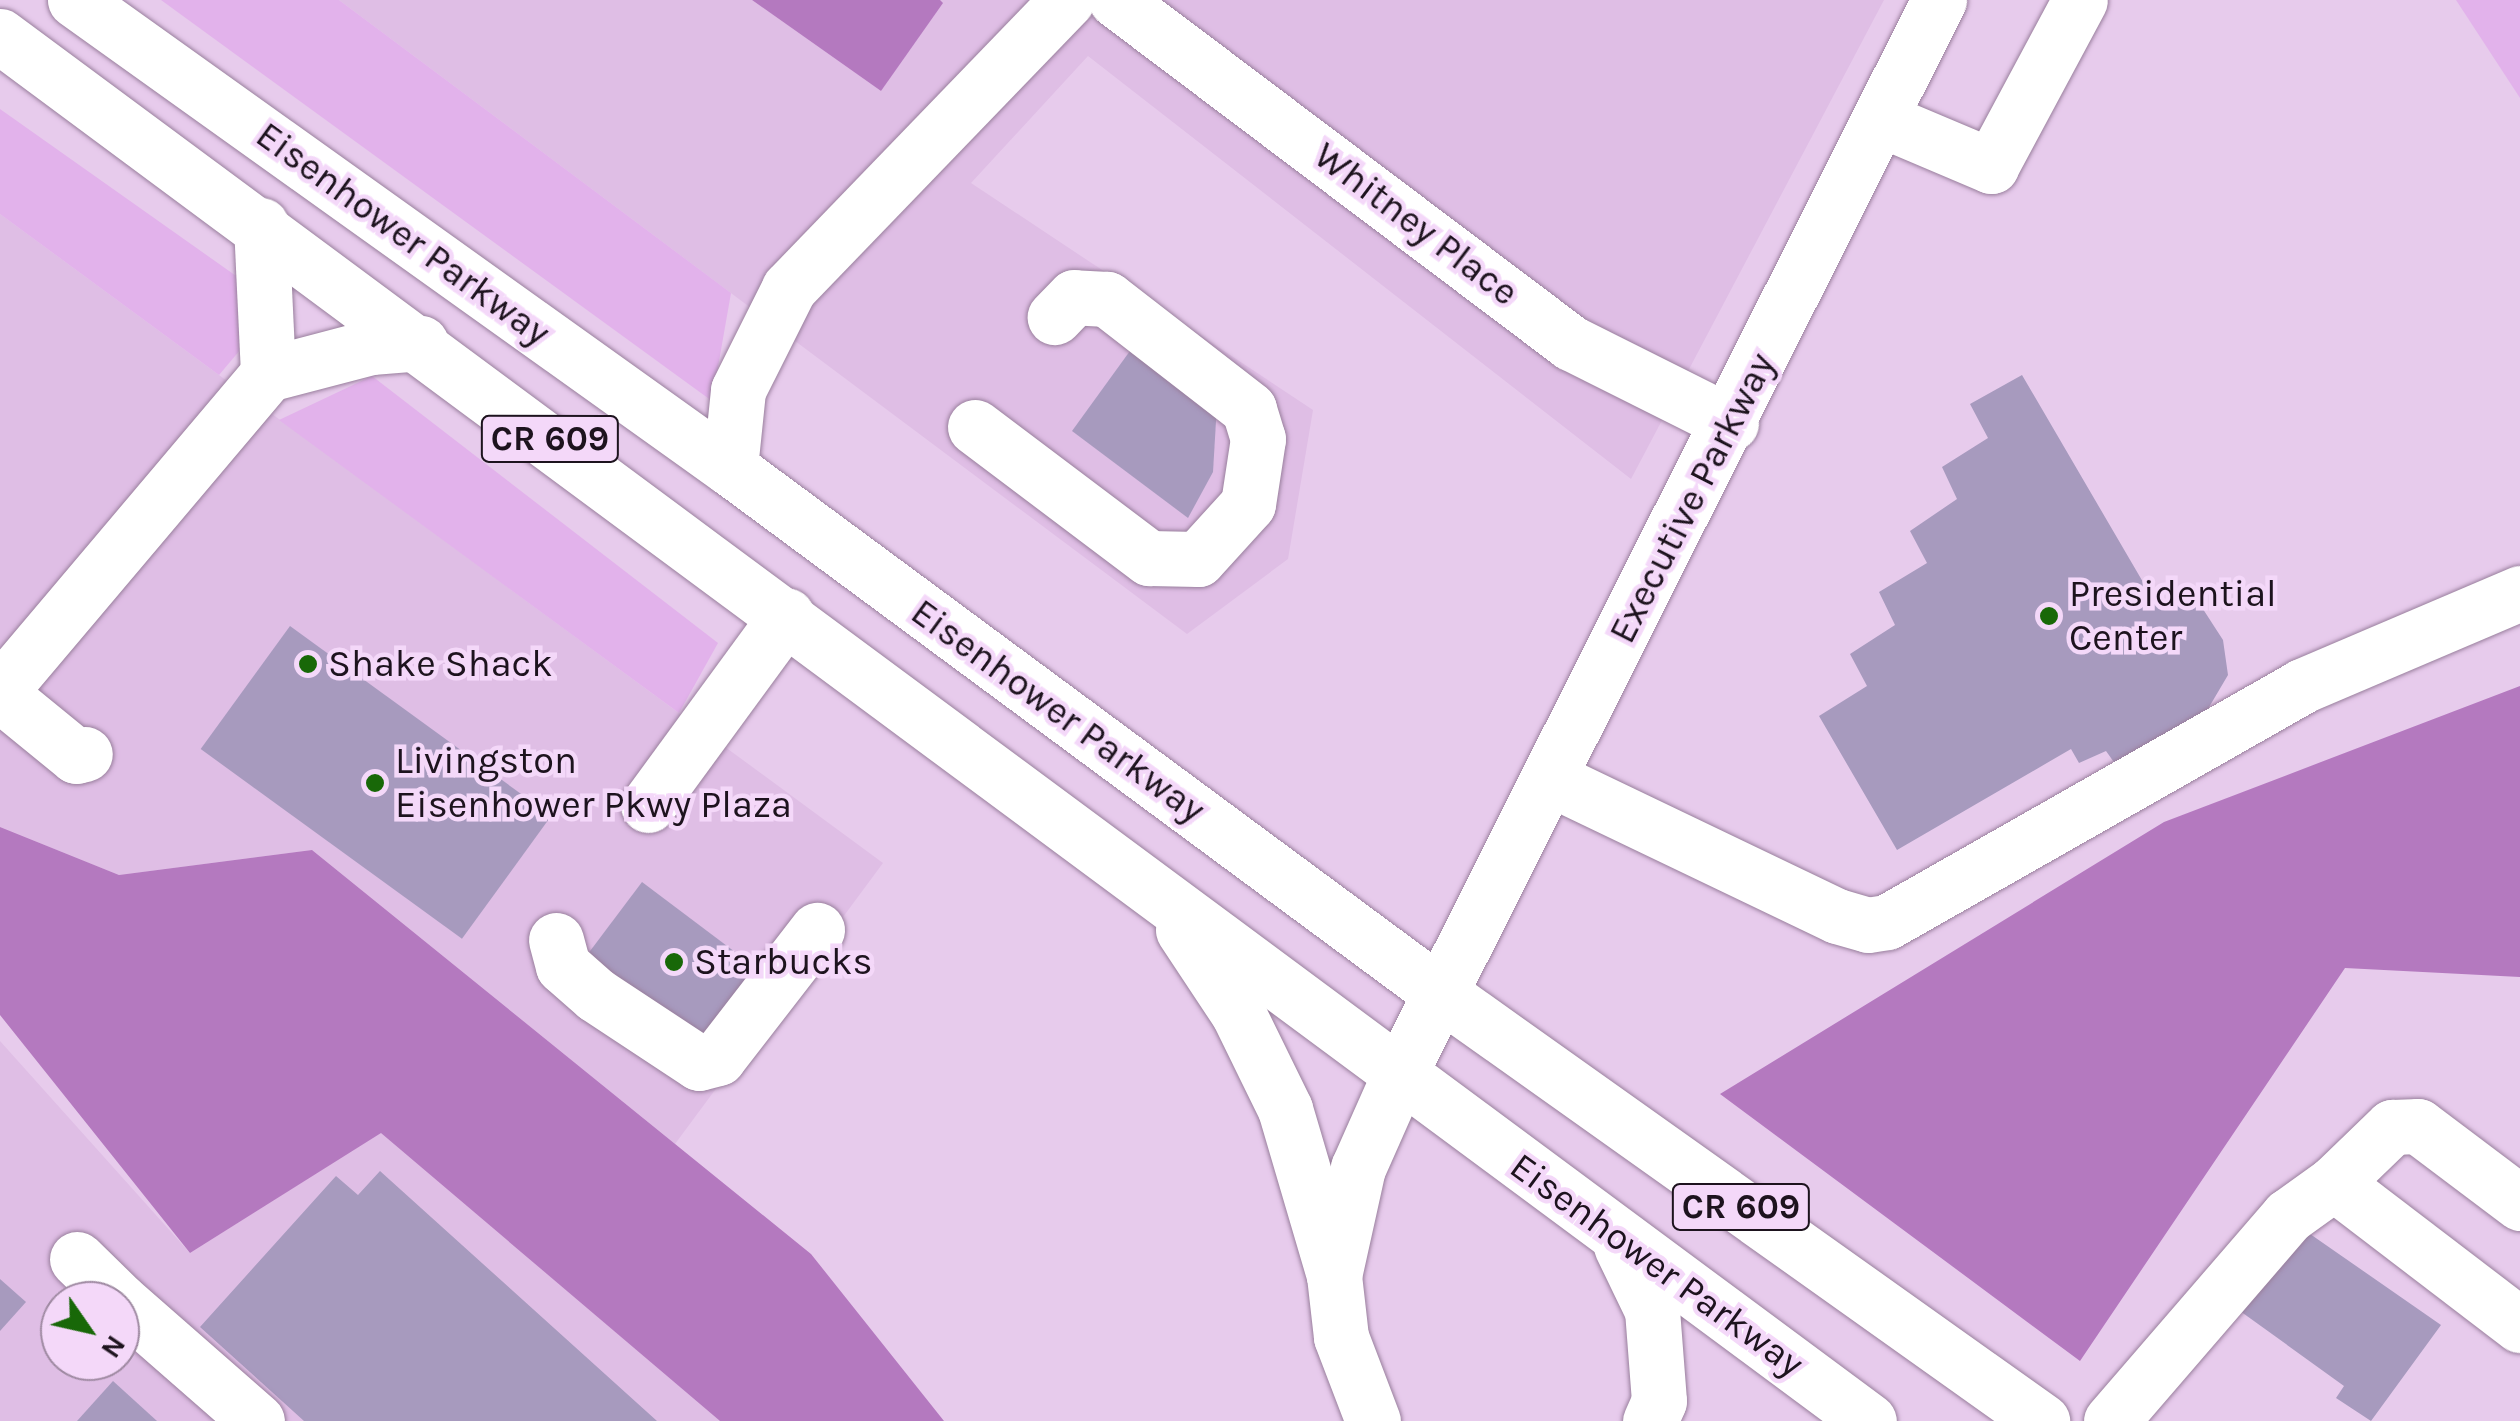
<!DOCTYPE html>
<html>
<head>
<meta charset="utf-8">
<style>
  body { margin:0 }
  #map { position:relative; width:2520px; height:1421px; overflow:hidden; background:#e7cbec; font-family:Karla,sans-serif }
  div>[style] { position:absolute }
  .built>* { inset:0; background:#dfbee5 }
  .green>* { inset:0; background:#e2b2eb }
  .forest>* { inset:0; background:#b479bf }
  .building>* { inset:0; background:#a79abe; transform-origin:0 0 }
  .roads { filter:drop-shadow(0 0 2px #997f9d) drop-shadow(0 0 2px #997f9d) }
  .minor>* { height:55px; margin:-27.5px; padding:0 27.5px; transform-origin:27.5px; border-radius:27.5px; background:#fff }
  .major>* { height:55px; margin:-27.5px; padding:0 27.5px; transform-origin:27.5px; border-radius:27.5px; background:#fff }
  .dots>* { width:28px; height:28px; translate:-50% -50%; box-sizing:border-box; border:5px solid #f4d8f9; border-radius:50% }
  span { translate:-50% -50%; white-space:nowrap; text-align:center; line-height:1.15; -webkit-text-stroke:9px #f4d8f9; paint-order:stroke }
  .shield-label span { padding:2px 8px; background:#f4d8f9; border:2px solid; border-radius:8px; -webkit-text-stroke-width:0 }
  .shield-label { font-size:35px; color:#1d131e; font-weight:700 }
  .street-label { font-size:38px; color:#1d131e }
  .poi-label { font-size:38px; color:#1d131e }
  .left { translate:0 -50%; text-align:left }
  .north { position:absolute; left:40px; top:1281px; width:100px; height:100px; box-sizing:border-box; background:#f4d8f9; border:2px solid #9e89a1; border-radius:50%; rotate:124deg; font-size:28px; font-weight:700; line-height:40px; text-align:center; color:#1d131e }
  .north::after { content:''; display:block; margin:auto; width:35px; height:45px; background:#186808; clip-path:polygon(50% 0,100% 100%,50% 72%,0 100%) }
</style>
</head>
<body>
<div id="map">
  <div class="built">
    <div style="clip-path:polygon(339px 0,752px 0,881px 91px,940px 0,1884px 0,1631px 479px,1088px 56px,971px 183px,1313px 410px,1288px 559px,1187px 634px)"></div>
    <div style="clip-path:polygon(0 214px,883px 863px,675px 1144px,312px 850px,119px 875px,0 827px)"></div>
    <div style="clip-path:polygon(evenodd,0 1041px,190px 1253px,381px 1132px,720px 1421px,0 1421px,0 1041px,60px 1301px,120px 1301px,120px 1361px,60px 1361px,60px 1301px)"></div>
  </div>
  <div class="green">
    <div style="clip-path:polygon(161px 0,339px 0,731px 293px,712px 401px)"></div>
    <div style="clip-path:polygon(2456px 0,2520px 0,2520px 98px)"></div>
    <div style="clip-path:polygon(0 109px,239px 278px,246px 343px,219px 375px,0 214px)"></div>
    <div style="clip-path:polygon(372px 376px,718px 643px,679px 713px,279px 420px)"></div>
  </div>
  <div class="forest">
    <div style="clip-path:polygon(752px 0,940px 0,943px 3px,881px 91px)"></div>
    <div style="clip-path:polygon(2520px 686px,2520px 977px,2345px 968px,2080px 1361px,1720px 1094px,2164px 822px)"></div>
    <div style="clip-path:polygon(0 827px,119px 875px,312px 850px,811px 1254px,944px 1421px,720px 1421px,381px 1133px,190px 1253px,0 1015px)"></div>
  </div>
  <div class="building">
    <div style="clip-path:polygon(1135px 344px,1217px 404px,1213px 472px,1188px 518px,1072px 431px)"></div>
    <div style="clip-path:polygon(2022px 375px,2157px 606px,2190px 589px,2223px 640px,2228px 675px,2205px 714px,2116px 765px,2106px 751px,2079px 763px,2071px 749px,1897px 850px,1819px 716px,1867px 686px,1850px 654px,1895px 625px,1879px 592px,1927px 563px,1910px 531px,1957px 499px,1942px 467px,1988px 438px,1970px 404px)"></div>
    <div style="left:290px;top:626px;width:323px;height:152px;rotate:36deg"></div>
    <div style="left:642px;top:882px;width:146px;height:90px;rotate:37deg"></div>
    <div style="clip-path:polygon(380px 1171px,657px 1421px,304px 1421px,200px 1327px,336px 1176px,358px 1195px)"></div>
    <div style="clip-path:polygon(2300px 1227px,2441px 1325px,2371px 1421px,2336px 1398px,2344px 1386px,2240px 1311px)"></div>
    <div style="clip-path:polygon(0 1279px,26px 1302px,0 1331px)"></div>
    <div style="clip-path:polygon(113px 1381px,157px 1421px,77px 1421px)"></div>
  </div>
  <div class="roads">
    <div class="minor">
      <div style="left:1116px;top:0;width:570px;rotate:37.01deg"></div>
      <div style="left:1571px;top:343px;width:179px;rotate:26.6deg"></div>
      <div style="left:1880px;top:119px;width:121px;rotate:22.9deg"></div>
      <div style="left:1991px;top:166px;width:188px;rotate:-61.8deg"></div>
      <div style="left:261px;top:225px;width:149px;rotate:87.3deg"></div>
      <div style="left:975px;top:427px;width:218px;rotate:37deg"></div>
      <div style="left:1149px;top:558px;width:49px;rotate:1.2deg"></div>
      <div style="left:1198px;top:559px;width:74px;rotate:-47.7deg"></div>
      <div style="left:1248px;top:504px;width:66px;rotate:-81.3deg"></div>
      <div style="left:1258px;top:439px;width:31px;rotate:-107deg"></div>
      <div style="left:1249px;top:409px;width:180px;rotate:-142.2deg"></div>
      <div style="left:1107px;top:299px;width:33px;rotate:-177deg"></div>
      <div style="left:1074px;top:297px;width:28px;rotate:134deg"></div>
      <div style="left:730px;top:468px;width:78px;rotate:-84.1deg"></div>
      <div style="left:738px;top:390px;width:114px;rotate:-63.4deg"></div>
      <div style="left:789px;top:288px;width:400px;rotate:-46deg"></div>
      <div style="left:0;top:691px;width:415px;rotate:-49.8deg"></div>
      <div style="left:268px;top:374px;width:106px;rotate:-14.7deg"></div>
      <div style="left:371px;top:347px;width:50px;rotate:-4.6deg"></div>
      <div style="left:0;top:694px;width:98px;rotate:39.2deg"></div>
      <div style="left:76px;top:756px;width:9px;rotate:-13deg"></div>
      <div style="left:1551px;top:779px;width:317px;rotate:25.6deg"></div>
      <div style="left:1837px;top:916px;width:32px;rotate:16deg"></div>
      <div style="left:1868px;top:925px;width:19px;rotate:-9deg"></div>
      <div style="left:1887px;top:922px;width:477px;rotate:-29.6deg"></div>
      <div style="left:2302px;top:686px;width:237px;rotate:-23.1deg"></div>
      <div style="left:648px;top:805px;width:235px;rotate:-53.8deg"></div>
      <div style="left:556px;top:940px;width:27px;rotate:75deg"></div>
      <div style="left:563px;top:966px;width:44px;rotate:41.3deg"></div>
      <div style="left:596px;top:995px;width:123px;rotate:33.4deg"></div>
      <div style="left:699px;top:1063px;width:20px;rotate:-15deg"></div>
      <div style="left:718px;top:1058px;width:162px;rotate:-52.3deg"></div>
      <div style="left:2334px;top:1183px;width:234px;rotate:37.4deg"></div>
      <div style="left:77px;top:1259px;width:60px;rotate:44.3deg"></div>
      <div style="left:120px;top:1301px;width:182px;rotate:41.2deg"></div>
      <div style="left:1373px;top:1421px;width:90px;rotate:-110.9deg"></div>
      <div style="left:1341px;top:1337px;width:61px;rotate:-96.5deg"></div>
      <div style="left:1334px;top:1276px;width:111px;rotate:-77.5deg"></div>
      <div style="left:1358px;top:1168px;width:104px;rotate:-66.1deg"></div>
      <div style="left:1400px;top:1073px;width:1201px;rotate:-63.33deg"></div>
      <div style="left:2111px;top:1421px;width:271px;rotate:-49.2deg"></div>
      <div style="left:2288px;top:1216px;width:57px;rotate:-35.7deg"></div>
      <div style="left:2334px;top:1183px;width:81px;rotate:-44deg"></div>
      <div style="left:2392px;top:1127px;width:26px;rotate:-2deg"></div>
      <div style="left:2418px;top:1126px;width:128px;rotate:37deg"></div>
    </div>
    <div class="major">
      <div style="left:75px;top:0;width:805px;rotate:35.55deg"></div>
      <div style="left:730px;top:468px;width:883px;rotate:36.48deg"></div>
      <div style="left:1440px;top:993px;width:739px;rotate:35.41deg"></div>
      <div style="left:0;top:36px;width:2326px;rotate:36.54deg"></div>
      <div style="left:1183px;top:930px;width:100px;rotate:56.5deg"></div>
      <div style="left:1238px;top:1013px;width:107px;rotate:63.9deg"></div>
      <div style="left:1285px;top:1109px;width:174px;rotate:73.6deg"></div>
      <div style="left:1621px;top:1246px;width:71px;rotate:64.2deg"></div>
      <div style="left:1652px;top:1310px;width:91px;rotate:85.6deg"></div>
      <div style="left:1659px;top:1401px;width:22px;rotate:114deg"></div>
    </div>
  </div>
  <div class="dots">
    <div style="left:2049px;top:616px;background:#186808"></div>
    <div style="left:308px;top:664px;background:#186808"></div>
    <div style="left:375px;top:783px;background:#186808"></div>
    <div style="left:674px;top:962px;background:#186808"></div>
  </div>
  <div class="shield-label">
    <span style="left:550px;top:439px">CR 609</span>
    <span style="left:1741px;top:1207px">CR 609</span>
  </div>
  <div class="street-label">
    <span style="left:1416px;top:224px;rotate:37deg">Whitney Place</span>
    <span style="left:403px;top:234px;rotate:36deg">Eisenhower Parkway</span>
    <span style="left:1692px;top:498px;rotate:-63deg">Executive Parkway</span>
    <span style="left:1058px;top:711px;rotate:36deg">Eisenhower Parkway</span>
    <span style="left:1657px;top:1265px;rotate:36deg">Eisenhower Parkway</span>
  </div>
  <div class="poi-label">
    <span class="left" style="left:2069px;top:616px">Presidential<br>Center</span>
    <span class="left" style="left:328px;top:664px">Shake Shack</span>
    <span class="left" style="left:395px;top:783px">Livingston<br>Eisenhower Pkwy Plaza</span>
    <span class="left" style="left:694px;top:962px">Starbucks</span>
  </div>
  <div class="north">N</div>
</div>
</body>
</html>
